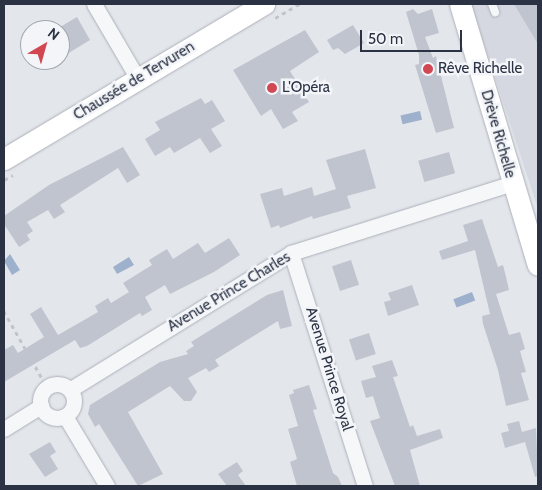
<!DOCTYPE html>
<html>
<head>
<meta charset="utf-8">
<style>
  body { margin:0 }
  #map { position:relative; width:542px; height:490px; overflow:hidden; background:#e3e6eb; font-family:Cabin,sans-serif }
  div>[style] { position:absolute }
  .built>* { inset:0; background:#d5d8e0 }
  .water>* { inset:0; background:#9eb1cc; transform-origin:0 0 }
  .building>* { inset:0; background:#c0c4ce; transform-origin:0 0 }
  .path>* { height:2.5px; margin-top:-1.25px; transform-origin:0; background:repeating-linear-gradient(90deg,#c1c4ca 0 4px,transparent 0 8px) }
  .roads { filter:drop-shadow(0 0 1px #acb0b9) drop-shadow(0 0 1px #acb0b9) }
  .service>* { height:8px; margin:-4px; padding:0 4px; transform-origin:4px; border-radius:4px; background:#f6f7f9 }
  .minor>* { height:15px; margin:-7.5px; padding:0 7.5px; transform-origin:7.5px; border-radius:7.5px; background:#f6f7f9 }
  .minor>.ring { margin:-7.5px; padding:0; box-sizing:content-box; background:none; border:15px solid #f6f7f9; border-radius:50% }
  .secondary>* { height:21px; margin:-10.5px; padding:0 10.5px; transform-origin:10.5px; border-radius:10.5px; background:#fff }
  .dots>* { width:14px; height:14px; translate:-50% -50%; box-sizing:border-box; border:2px solid #f3f5f8; border-radius:50% }
  span { translate:-50% -50%; white-space:nowrap; text-align:center; line-height:1.15; -webkit-text-stroke:5px #f3f5f8; paint-order:stroke }
  .poi-label { font-size:15px; color:#2a3244 }
  .left { translate:0 -50%; text-align:left }
  .street-label { font-size:15px; color:#2a3244 }
  .frame { position:absolute; inset:0; border:5px solid #2a3244; pointer-events:none }
  .north { position:absolute; left:20px; top:20px; width:50px; height:50px; box-sizing:border-box; background:#f3f5f8; border:1px solid #a3a7b0; border-radius:50%; rotate:38deg; font-size:14px; font-weight:700; line-height:20px; text-align:center; color:#2a3244 }
  .north::after { content:''; display:block; margin:auto; width:18px; height:22px; background:#d14752; clip-path:polygon(50% 0,100% 100%,50% 72%,0 100%) }
  .scale { position:absolute; left:360px; top:30px; width:102px; height:22px; box-sizing:border-box; border:2px solid #2a3244; border-top:0; padding-left:6px; font-size:15px; line-height:18px; white-space:nowrap; color:#2a3244; -webkit-text-stroke:4px #f3f5f8; paint-order:stroke }
</style>
</head>
<body>
<div id="map">
  <div class="built">
    <div style="clip-path:polygon(471px 4px,538px 4px,538px 209px)"></div>
  </div>
  <div class="water">
    <div style="left:420px;top:111px;width:9px;height:20px;rotate:77deg"></div>
    <div style="clip-path:polygon(10px 254px,20px 270px,12px 275px,4px 261px)"></div>
    <div style="clip-path:polygon(129px 257px,134px 265px,117px 274px,113px 267px)"></div>
    <div style="left:472px;top:292px;width:9px;height:20px;rotate:69deg"></div>
  </div>
  <div class="building">
    <div style="clip-path:polygon(514px 4px,538px 4px,538px 44px)"></div>
    <div style="clip-path:polygon(413px 9px,418px 14px,432px 9px,439px 33px,425px 37px,433px 58px,436px 56px,454px 128px,436px 133px,415px 65px,419px 64px,419px 55px,406px 12px)"></div>
    <div style="clip-path:polygon(77px 17px,90px 40px,67px 54px,60px 42px,60px 27px)"></div>
    <div style="clip-path:polygon(353px 25px,364px 43px,345px 54px,338px 48px,333px 50px,327px 40px)"></div>
    <div style="clip-path:polygon(305px 30px,319px 52px,290px 71px,309px 102px,292px 112px,298px 121px,283px 129px,271px 109px,261px 116px,233px 70px)"></div>
    <div style="clip-path:polygon(201px 98px,205px 104px,212px 100px,225px 121px,211px 129px,222px 146px,210px 153px,200px 138px,174px 153px,170px 147px,155px 156px,145px 139px,160px 130px,155px 122px)"></div>
    <div style="clip-path:polygon(123px 147px,140px 175px,127px 183px,118px 168px,60px 205px,65px 212px,54px 219px,48px 210px,27px 222px,33px 231px,27px 235px,30px 240px,19px 247px,4px 224px,4px 216px,49px 185px)"></div>
    <div style="clip-path:polygon(365px 149px,376px 188px,347px 196px,351px 208px,313px 219px,312px 216px,280px 228px,279px 225px,271px 228px,260px 194px,282px 188px,284px 196px,312px 187px,314px 196px,336px 189px,326px 160px)"></div>
    <div style="left:449px;top:152px;width:22px;height:32px;rotate:74deg"></div>
    <div style="clip-path:polygon(482px 219px,498px 267px,503px 265px,506px 277px,509px 290px,496px 294px,509px 335px,520px 332px,525px 349px,520px 351px,526px 372px,521px 373px,529px 400px,506px 406px,498px 370px,483px 324px,482px 316px,490px 314px,475px 250px,442px 260px,439px 251px,468px 241px,463px 225px)"></div>
    <div style="clip-path:polygon(229px 238px,240px 255px,214px 272px,170px 294px,165px 285px,145px 297px,152px 310px,142px 316px,140px 313px,87px 346px,80px 348px,75px 340px,4px 382px,4px 350px,13px 345px,18px 353px,44px 337px,30px 314px,41px 307px,58px 335px,98px 312px,95px 306px,108px 298px,111px 303px,129px 292px,123px 283px,152px 265px,149px 260px,167px 249px,173px 259px,198px 243px,205px 253px)"></div>
    <div style="left:351px;top:260px;width:26px;height:20px;rotate:72deg"></div>
    <div style="clip-path:polygon(412px 285px,419px 305px,388px 316px,384px 302px,391px 300px,388px 293px)"></div>
    <div style="clip-path:polygon(283px 290px,292px 326px,280px 329px,278px 321px,215px 360px,219px 366px,209px 372px,206px 368px,188px 378px,197px 392px,191px 401px,184px 401px,170px 386px,128px 412px,163px 474px,138px 486px,99px 424px,95px 427px,88px 414px,90px 405px,160px 362px,188px 354px,186px 351px,194px 346px,191px 342px,267px 295px)"></div>
    <div style="left:369px;top:333px;width:22px;height:21px;rotate:72deg"></div>
    <div style="clip-path:polygon(392px 360px,398px 376px,393px 377px,410px 427px,413px 425px,417px 436px,440px 429px,443px 438px,410px 450px,420px 486px,395px 486px,370px 421px,380px 418px,373px 396px,366px 398px,361px 381px,376px 377px,372px 366px)"></div>
    <div style="clip-path:polygon(309px 385px,317px 409px,313px 410px,333px 473px,338px 477px,342px 486px,297px 486px,290px 462px,297px 459px,288px 429px,298px 426px,289px 395px,294px 393px,293px 390px)"></div>
    <div style="clip-path:polygon(519px 421px,522px 432px,536px 428px,538px 476px,535px 477px,525px 442px,505px 448px,501px 433px,509px 431px,507px 424px)"></div>
    <div style="clip-path:polygon(50px 442px,56px 452px,50px 456px,58px 469px,45px 477px,29px 454px)"></div>
    <div style="clip-path:polygon(237px 462px,243px 471px,238px 475px,246px 486px,227px 486px,218px 474px)"></div>
  </div>
  <div class="path">
    <div style="left:275px;top:18px;width:28px;rotate:-30deg"></div>
    <div style="left:4px;top:180px;width:10px;rotate:-29deg"></div>
    <div style="left:4px;top:311px;width:87px;rotate:60.5deg"></div>
  </div>
  <div class="roads">
    <div class="service">
      <div style="left:492px;top:4px;width:9px;rotate:69deg"></div>
    </div>
    <div class="minor">
      <div style="left:94px;top:4px;width:87px;rotate:59.6deg"></div>
      <div style="left:291px;top:253px;width:244px;rotate:72.4deg"></div>
      <div class="ring" style="left:40px;top:384px;width:19px;height:19px"></div>
      <div style="left:71px;top:389px;width:259px;rotate:-31.7deg"></div>
      <div style="left:291px;top:253px;width:233px;rotate:-17.5deg"></div>
      <div style="left:65px;top:416px;width:82px;rotate:59deg"></div>
      <div style="left:4px;top:429px;width:44px;rotate:-31.9deg"></div>
    </div>
    <div class="secondary">
      <div style="left:460px;top:4px;width:272px;rotate:73.4deg"></div>
      <div style="left:4px;top:159px;width:303px;rotate:-30.8deg"></div>
    </div>
  </div>
  <div class="dots">
    <div style="left:428px;top:69px;background:#d14752"></div>
    <div style="left:272px;top:88px;background:#d14752"></div>
  </div>
  <div class="poi-label">
    <span class="left" style="left:438px;top:69px">Rêve Richelle</span>
    <span class="left" style="left:282px;top:88px">L'Opéra</span>
  </div>
  <div class="street-label">
    <span style="left:134px;top:81px;rotate:-31deg">Chaussée de Tervuren</span>
    <span style="left:498px;top:134px;rotate:74deg">Drève Richelle</span>
    <span style="left:229px;top:292px;rotate:-31deg">Avenue Prince Charles</span>
    <span style="left:329px;top:369px;rotate:73deg">Avenue Prince Royal</span>
  </div>
  <div class="frame"></div>
  <div class="north">N</div>
  <div class="scale">50 m</div>
</div>
</body>
</html>
